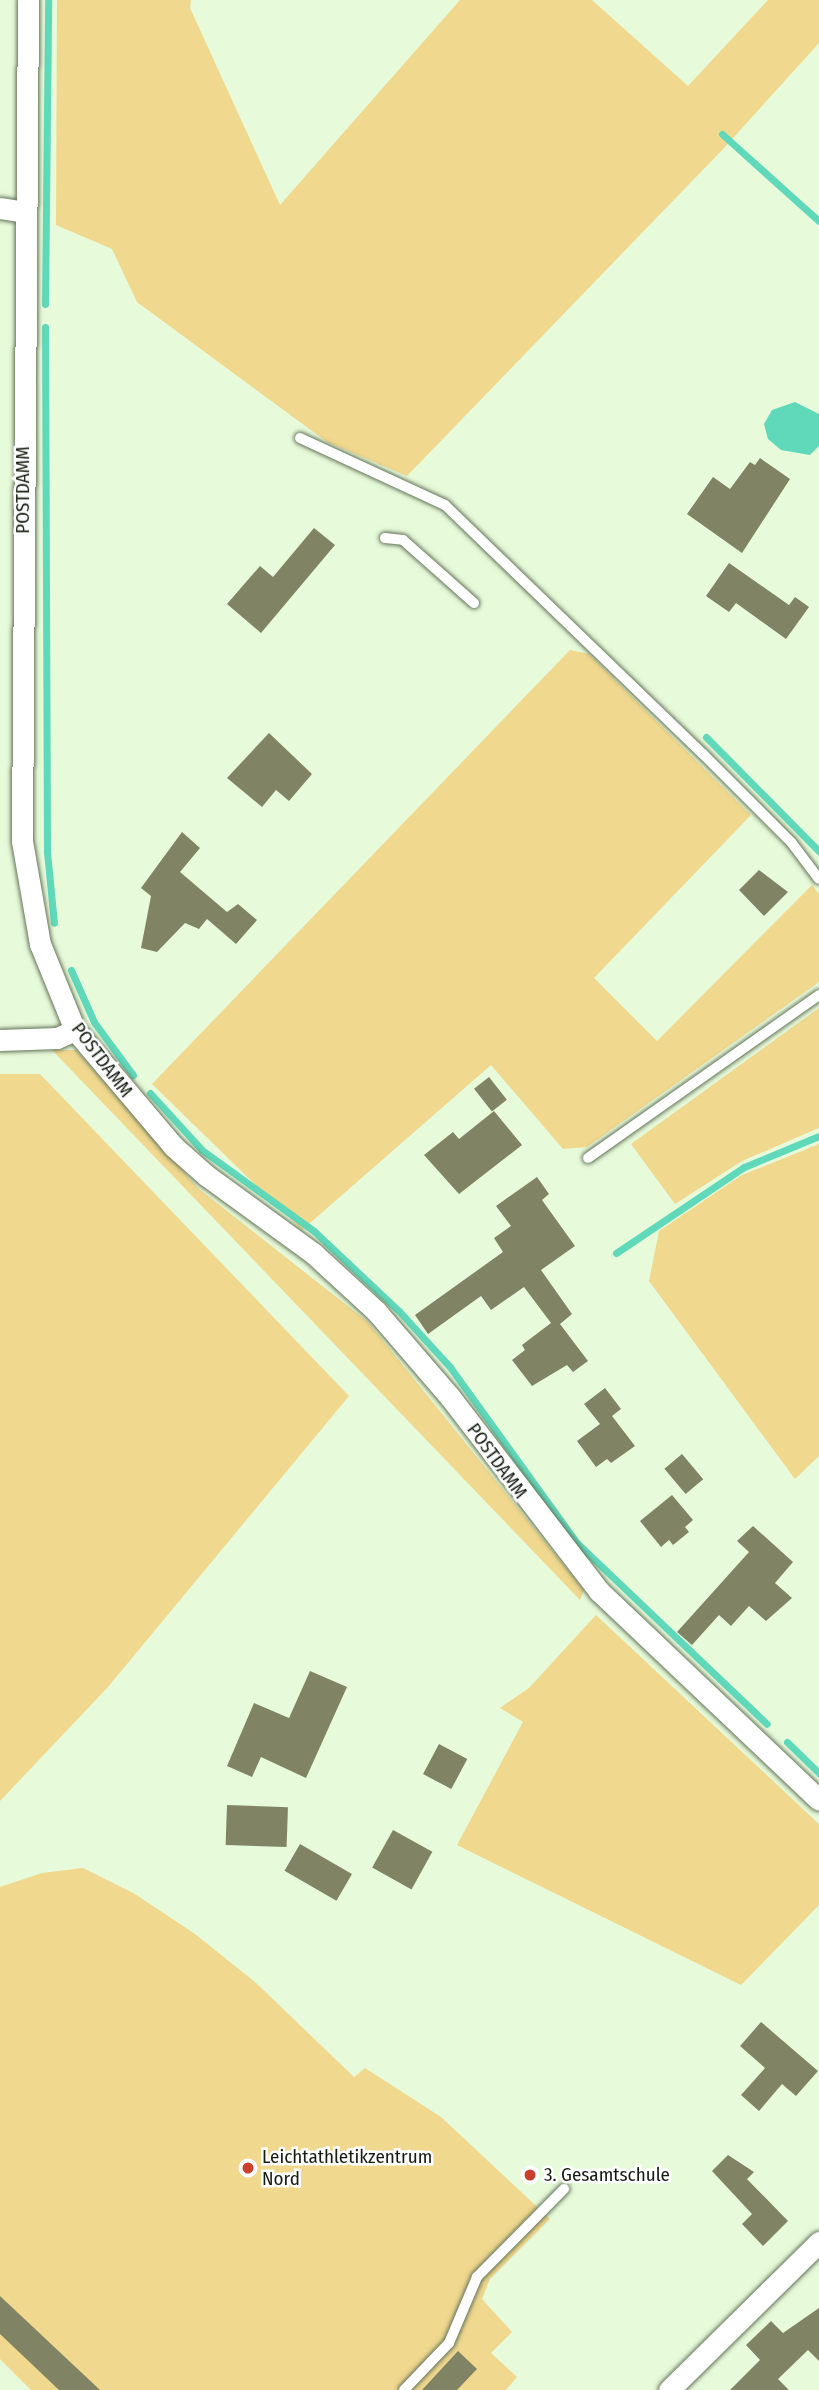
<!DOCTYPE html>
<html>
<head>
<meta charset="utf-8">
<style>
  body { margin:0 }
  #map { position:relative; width:819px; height:2390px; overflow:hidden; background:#e7fada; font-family:"Fira Sans Condensed",sans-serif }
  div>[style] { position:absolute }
  .green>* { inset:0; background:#f0d88e }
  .water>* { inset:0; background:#5fd9ba }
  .stream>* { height:7px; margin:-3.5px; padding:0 3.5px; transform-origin:3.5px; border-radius:3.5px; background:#5fd9ba }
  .building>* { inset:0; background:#808464; transform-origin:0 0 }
  .roads { filter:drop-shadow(0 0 2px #647459) drop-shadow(0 0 2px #647459) }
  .service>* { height:10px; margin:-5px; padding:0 5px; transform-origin:5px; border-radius:5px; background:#fff }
  .minor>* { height:21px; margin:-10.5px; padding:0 10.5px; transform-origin:10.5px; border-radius:10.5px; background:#fff }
  .dots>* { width:19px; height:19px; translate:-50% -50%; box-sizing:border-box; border:4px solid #fff; border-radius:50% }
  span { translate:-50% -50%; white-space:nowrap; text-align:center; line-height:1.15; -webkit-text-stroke:5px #fff; paint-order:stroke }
  .street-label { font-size:19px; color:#151c11 }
  .poi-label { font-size:19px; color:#151c11 }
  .left { translate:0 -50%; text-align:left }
</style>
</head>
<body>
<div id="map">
  <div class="green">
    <div style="clip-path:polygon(57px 0,191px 0,190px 8px,280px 205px,460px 0,592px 0,688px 86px,768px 0,819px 0,819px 43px,725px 147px,407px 476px,327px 442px,137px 302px,112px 249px,56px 225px)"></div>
    <div style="clip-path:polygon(570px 650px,589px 654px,751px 815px,594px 978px,657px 1041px,812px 885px,819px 894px,819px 982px,587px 1147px,563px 1149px,491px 1065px,302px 1230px,152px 1084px)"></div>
    <div style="clip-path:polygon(819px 1008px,819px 1128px,742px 1161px,675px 1204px,631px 1144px)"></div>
    <div style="clip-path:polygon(52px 1050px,76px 1050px,199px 1189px,368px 1322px,584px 1590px,580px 1600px)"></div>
    <div style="clip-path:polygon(0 1074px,40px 1074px,349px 1396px,108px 1687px,0 1801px)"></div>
    <div style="clip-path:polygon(819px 1144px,819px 1456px,795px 1479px,649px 1281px,659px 1231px,742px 1175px)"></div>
    <div style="clip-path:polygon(596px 1615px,819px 1824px,819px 1905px,741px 1985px,457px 1845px,523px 1722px,500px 1708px,529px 1688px)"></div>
    <div style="clip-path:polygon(83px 1868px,135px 1894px,195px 1934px,255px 1982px,354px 2077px,365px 2068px,441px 2117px,550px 2219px,490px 2279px,482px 2299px,512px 2332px,491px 2353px,517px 2377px,506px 2390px,31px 2390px,0 2359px,0 1887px,42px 1873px)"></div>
  </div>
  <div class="water">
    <div style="clip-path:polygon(795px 402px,819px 414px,819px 446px,810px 455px,781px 450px,768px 439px,764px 424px,772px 410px)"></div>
  </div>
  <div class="stream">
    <div style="left:722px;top:134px;width:130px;rotate:41.9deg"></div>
    <div style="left:45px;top:304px;width:304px;rotate:-89.4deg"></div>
    <div style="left:45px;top:327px;width:525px;rotate:89.78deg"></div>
    <div style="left:47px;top:852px;width:71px;rotate:84.4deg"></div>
    <div style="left:706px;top:737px;width:161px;rotate:45.3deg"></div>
    <div style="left:71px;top:970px;width:57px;rotate:66.1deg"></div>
    <div style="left:94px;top:1022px;width:66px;rotate:53.7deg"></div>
    <div style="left:150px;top:1093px;width:77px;rotate:47.6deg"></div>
    <div style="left:202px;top:1150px;width:138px;rotate:35.9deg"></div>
    <div style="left:314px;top:1231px;width:117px;rotate:43.3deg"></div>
    <div style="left:399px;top:1311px;width:76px;rotate:47.7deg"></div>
    <div style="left:450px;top:1367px;width:217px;rotate:54.2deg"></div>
    <div style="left:577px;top:1543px;width:262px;rotate:43.6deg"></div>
    <div style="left:616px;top:1253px;width:154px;rotate:-33.9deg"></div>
    <div style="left:744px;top:1167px;width:81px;rotate:-22.5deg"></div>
    <div style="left:787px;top:1742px;width:45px;rotate:44.1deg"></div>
  </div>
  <div class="building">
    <div style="clip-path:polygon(760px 458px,790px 479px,742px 553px,687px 514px,713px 477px,730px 489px,750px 462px,755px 465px)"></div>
    <div style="clip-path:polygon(314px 528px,335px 545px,261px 633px,227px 604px,260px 566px,273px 577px)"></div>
    <div style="clip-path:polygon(729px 563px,789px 605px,795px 597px,809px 607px,786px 639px,736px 603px,729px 612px,706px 596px)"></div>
    <div style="clip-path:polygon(269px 733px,312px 774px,289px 801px,276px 790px,262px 807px,227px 778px)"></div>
    <div style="clip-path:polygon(182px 832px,200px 848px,180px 872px,227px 912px,238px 904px,257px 920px,236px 944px,207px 919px,199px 929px,185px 923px,157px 952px,141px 948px,151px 896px,141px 888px)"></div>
    <div style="clip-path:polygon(759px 870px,788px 892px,764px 916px,739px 890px)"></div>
    <div style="left:489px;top:1077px;width:29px;height:19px;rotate:52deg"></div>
    <div style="clip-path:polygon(494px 1111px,522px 1145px,459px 1194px,424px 1155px,453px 1132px,459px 1139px)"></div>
    <div style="clip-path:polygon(537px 1177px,549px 1194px,542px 1200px,575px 1246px,541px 1270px,572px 1314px,560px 1324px,588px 1361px,573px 1372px,567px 1365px,532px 1386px,512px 1360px,525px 1350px,522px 1345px,551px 1323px,524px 1287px,491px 1310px,481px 1296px,428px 1334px,415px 1315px,503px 1252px,494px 1238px,511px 1226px,496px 1206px)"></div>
    <div style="clip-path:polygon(605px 1388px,621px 1409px,612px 1416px,635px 1446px,611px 1463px,607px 1459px,596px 1467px,577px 1441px,600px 1424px,584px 1404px)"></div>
    <div style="left:682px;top:1454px;width:33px;height:23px;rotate:50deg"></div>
    <div style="clip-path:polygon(672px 1495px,693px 1520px,685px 1527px,689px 1532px,673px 1545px,669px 1540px,661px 1547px,640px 1521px)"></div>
    <div style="clip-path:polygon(753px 1526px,793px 1562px,775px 1583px,792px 1598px,766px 1621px,749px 1606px,731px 1626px,719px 1615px,692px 1645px,677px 1632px,749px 1552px,737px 1541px)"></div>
    <div style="clip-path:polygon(310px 1671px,347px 1687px,306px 1778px,261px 1757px,252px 1777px,227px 1766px,254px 1703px,289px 1718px)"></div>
    <div style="left:439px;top:1744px;width:32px;height:34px;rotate:28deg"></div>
    <div style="left:227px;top:1805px;width:61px;height:40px;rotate:2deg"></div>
    <div style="left:393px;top:1830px;width:45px;height:43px;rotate:29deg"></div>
    <div style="left:300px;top:1844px;width:60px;height:31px;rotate:30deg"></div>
    <div style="clip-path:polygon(761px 2022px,818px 2071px,796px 2096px,782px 2084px,759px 2111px,741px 2095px,765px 2068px,740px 2046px)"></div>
    <div style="clip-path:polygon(728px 2155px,754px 2172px,747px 2179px,788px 2221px,763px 2246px,742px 2224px,752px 2214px,712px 2171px)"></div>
    <div style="clip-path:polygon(0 2296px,100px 2390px,59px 2390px,0 2334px)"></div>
    <div style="clip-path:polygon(819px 2308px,819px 2361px,808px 2350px,778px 2379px,789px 2390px,730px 2390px,760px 2360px,746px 2345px,771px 2321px,783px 2333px)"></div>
    <div style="clip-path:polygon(458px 2351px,477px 2369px,457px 2390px,422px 2390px)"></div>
  </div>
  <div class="roads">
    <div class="service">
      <div style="left:300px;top:438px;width:160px;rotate:24.8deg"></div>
      <div style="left:445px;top:505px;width:359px;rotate:44deg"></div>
      <div style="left:703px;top:754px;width:124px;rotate:45deg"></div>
      <div style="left:791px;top:842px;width:46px;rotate:52.9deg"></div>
      <div style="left:385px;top:538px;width:18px;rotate:6deg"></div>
      <div style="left:403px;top:540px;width:95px;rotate:41.6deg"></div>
      <div style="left:588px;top:1158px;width:283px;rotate:-35.2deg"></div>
      <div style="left:404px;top:2390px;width:65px;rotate:-46.2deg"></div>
      <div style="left:449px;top:2343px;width:72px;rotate:-67deg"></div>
      <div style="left:477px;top:2277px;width:124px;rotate:-45.3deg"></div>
    </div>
    <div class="minor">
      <div style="left:28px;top:0;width:841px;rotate:90.41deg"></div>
      <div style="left:22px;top:841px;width:105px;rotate:80.1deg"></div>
      <div style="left:40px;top:944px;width:93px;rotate:67.9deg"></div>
      <div style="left:75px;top:1030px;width:152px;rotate:49.8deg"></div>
      <div style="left:173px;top:1146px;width:45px;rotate:41.4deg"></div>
      <div style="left:207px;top:1176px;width:131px;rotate:36deg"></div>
      <div style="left:313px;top:1253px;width:86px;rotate:42.6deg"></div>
      <div style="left:376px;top:1311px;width:113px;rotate:49.3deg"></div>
      <div style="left:450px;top:1397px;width:245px;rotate:52.5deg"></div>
      <div style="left:599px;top:1591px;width:303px;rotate:43.5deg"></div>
      <div style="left:0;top:208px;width:26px;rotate:9deg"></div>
      <div style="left:0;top:1040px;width:57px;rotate:-2deg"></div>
      <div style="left:57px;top:1038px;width:20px;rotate:-24deg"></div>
      <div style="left:669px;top:2390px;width:211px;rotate:-44.6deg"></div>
    </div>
  </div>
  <div class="dots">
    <div style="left:248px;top:2168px;background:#cb3f2d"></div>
    <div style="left:530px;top:2175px;background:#cb3f2d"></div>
  </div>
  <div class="street-label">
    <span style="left:23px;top:490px;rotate:-90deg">POSTDAMM</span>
    <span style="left:102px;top:1060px;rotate:53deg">POSTDAMM</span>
    <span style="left:497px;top:1461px;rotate:54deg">POSTDAMM</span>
  </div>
  <div class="poi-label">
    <span class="left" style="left:262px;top:2168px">Leichtathletikzentrum<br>Nord</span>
    <span class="left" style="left:544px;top:2175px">3. Gesamtschule</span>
  </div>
</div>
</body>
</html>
